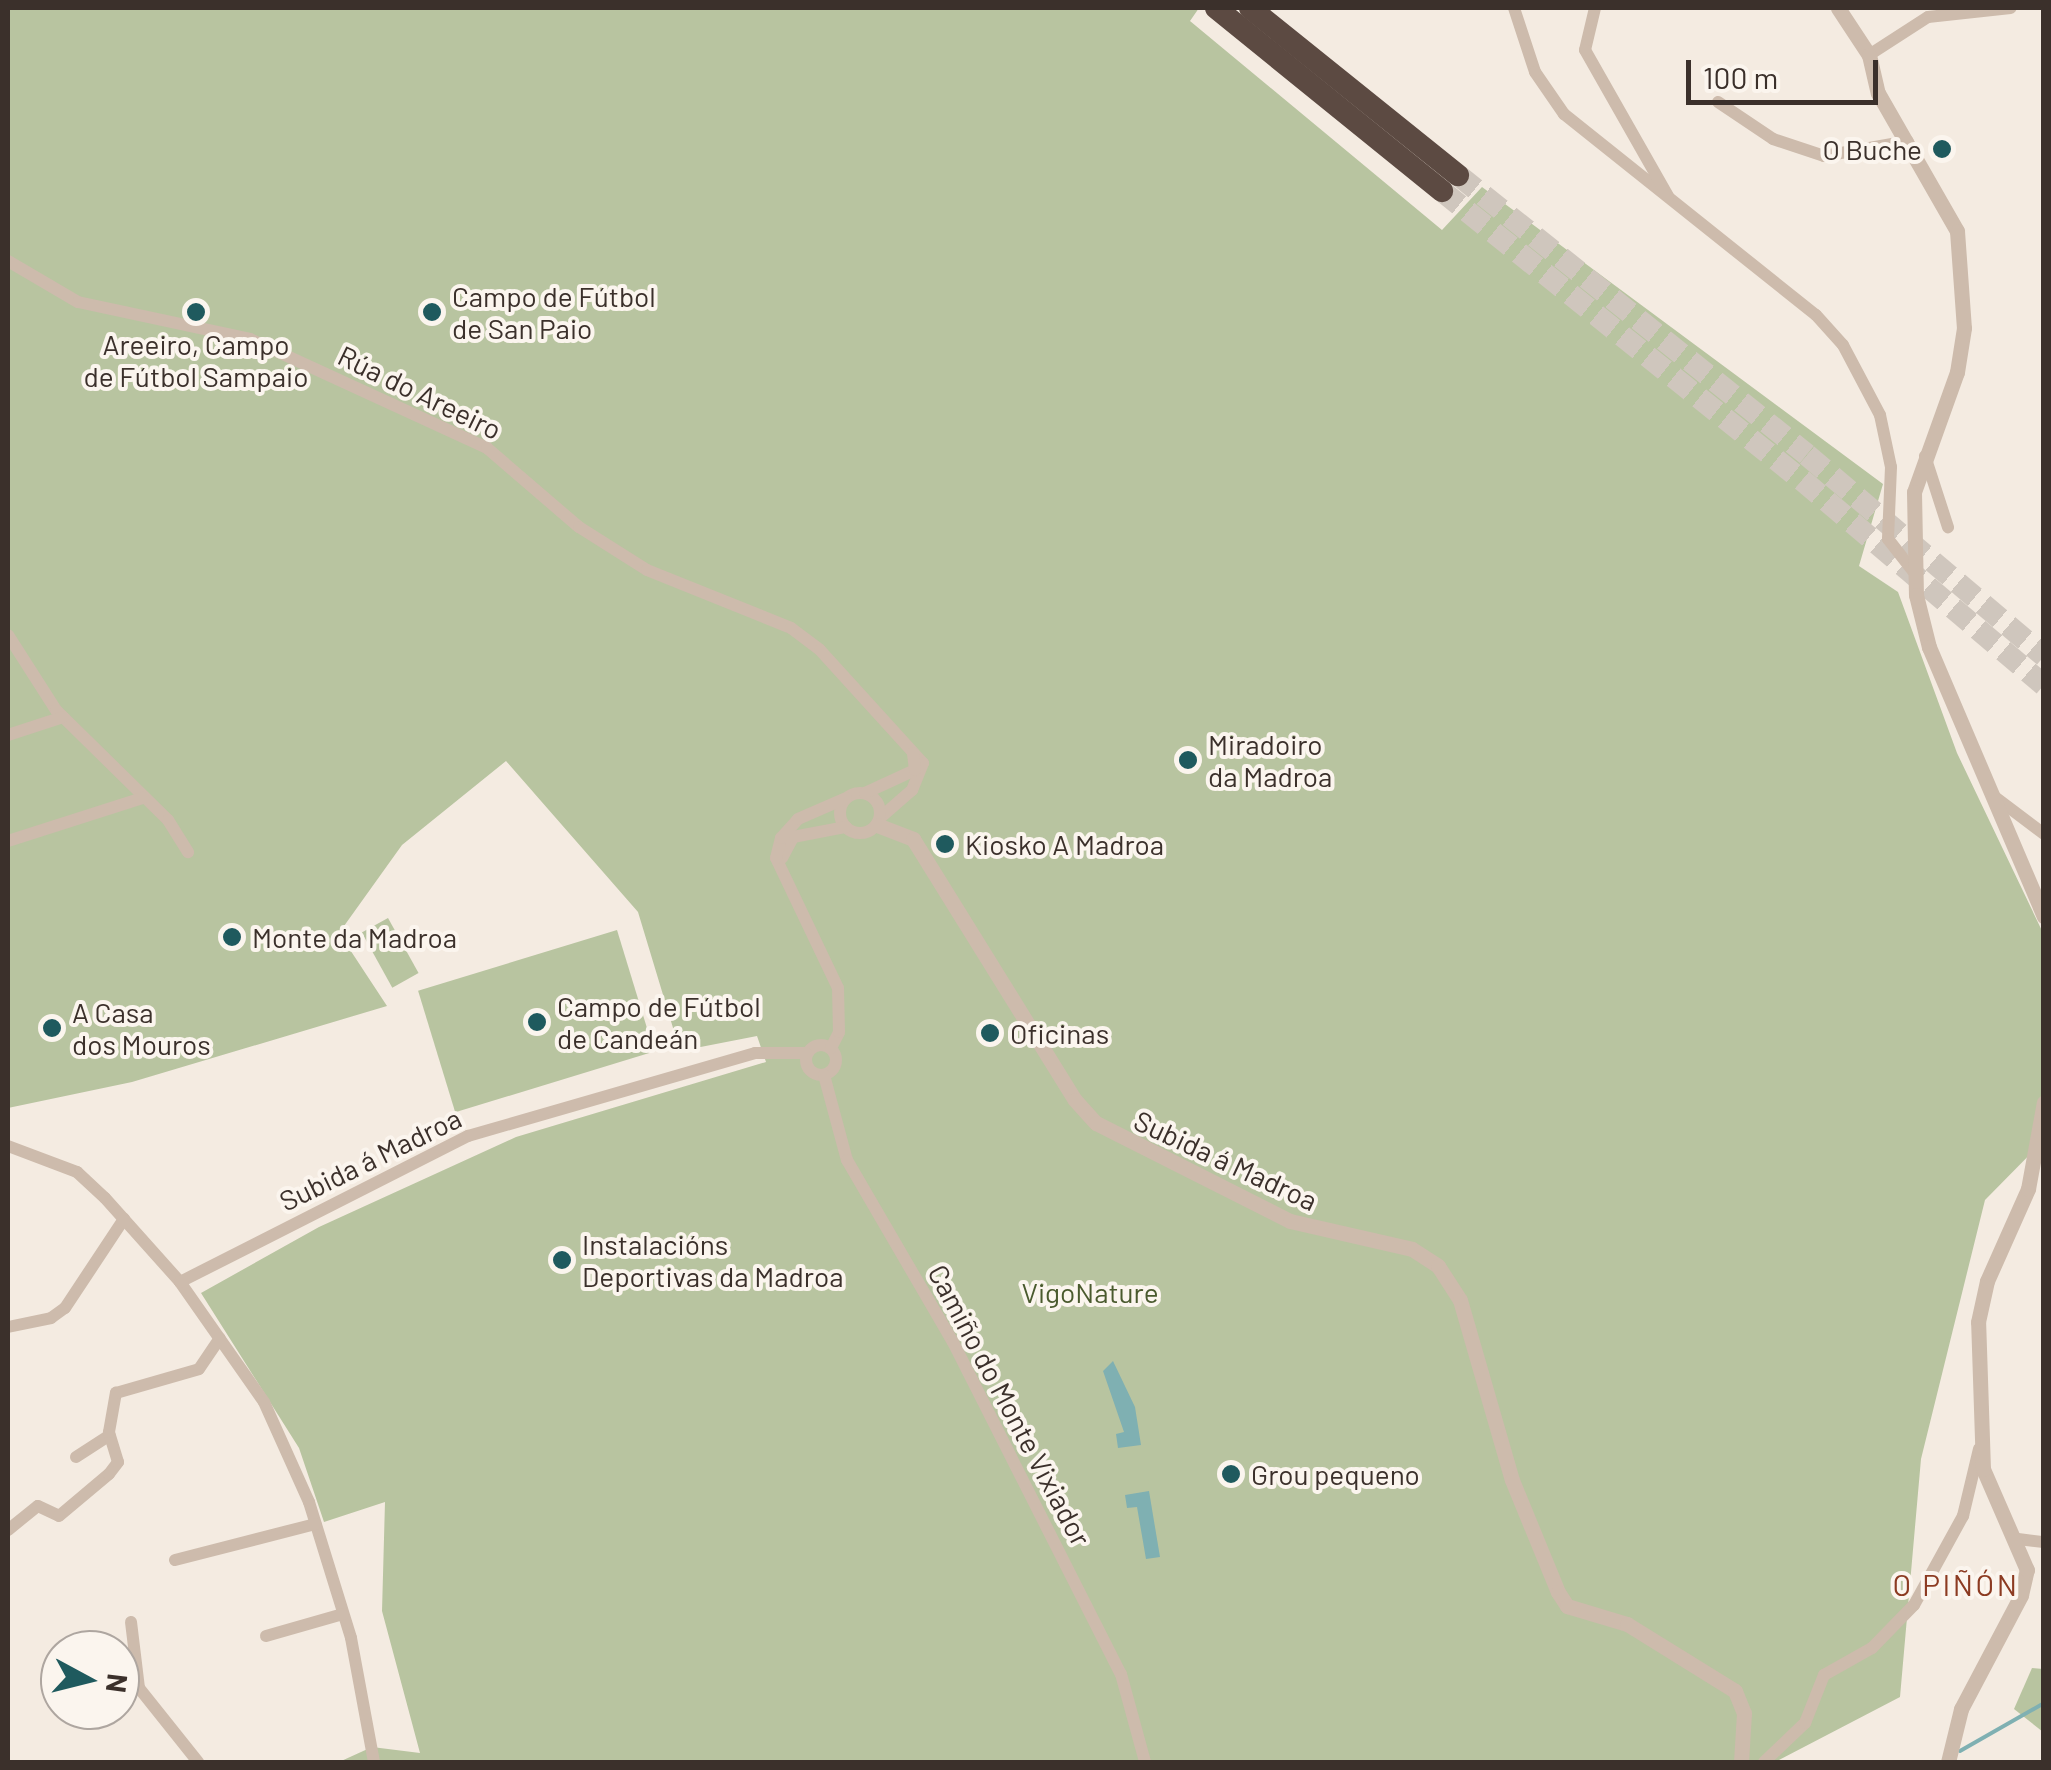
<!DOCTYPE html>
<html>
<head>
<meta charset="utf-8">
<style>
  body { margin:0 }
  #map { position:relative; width:2051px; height:1770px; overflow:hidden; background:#f4ebe1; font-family:Barlow,sans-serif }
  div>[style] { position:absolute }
  .green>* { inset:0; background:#b8c4a0; transform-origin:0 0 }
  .water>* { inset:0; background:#7fb0b2 }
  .stream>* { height:4px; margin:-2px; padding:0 2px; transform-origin:2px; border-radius:2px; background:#7fb0b2 }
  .motorway-tunnel>* { height:22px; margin-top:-11px; transform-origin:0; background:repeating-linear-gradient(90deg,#cfc6bd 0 22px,transparent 0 33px) }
  .minor>* { height:12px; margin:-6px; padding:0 6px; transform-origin:6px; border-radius:6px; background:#cdbbac }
  .minor>.ring { margin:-6px; padding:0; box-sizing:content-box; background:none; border:12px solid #cdbbac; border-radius:50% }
  .tertiary>* { height:15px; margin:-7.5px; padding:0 7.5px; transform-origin:7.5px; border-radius:7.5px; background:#cdbbac }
  .motorway>* { height:22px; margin:-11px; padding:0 11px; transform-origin:11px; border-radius:11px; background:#5c4a42 }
  .dots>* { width:28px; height:28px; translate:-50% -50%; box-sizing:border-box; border:5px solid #fbf5ee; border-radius:50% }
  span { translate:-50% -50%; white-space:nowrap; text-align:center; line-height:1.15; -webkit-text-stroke:8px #fbf5ee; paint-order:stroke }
  .poi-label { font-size:28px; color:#3b302b }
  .right { translate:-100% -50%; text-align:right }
  .left { translate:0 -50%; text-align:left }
  .street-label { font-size:28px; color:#3b302b }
  .park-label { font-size:28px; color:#4a5a2e }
  .neighbourhood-label { font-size:30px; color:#8c3b22; letter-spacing:2.5px }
  .frame { position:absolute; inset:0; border:10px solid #3b302b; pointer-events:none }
  .north { position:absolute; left:40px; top:1630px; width:100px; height:100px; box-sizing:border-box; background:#fbf5ee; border:2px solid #aea6a0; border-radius:50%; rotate:97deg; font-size:28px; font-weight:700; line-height:40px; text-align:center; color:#3b302b }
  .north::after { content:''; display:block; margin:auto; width:35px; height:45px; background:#1f5a5e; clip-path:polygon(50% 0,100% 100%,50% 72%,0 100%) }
  .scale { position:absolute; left:1686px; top:60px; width:192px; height:45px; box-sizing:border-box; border:5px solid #3b302b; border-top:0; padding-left:12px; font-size:30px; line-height:35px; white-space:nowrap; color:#3b302b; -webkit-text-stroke:8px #fbf5ee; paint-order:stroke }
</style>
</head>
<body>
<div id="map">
  <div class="green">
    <div style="clip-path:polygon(8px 8px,1199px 8px,1190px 21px,1442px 230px,1482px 187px,1883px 484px,1859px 566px,1898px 592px,1957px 753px,2044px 935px,2043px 1141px,1985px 1200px,1921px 1459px,1900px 1697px,1775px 1762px,339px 1762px,372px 1747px,420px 1753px,382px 1611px,385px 1502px,324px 1522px,299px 1448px,201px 1293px,319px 1227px,516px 1137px,766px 1062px,757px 1036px,680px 1051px,638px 912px,506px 761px,402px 845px,339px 933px,387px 1006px,132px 1082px,8px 1108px)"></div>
    <div style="left:388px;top:918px;width:63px;height:30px;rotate:61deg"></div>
    <div style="left:617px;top:930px;width:127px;height:208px;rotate:73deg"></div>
    <div style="clip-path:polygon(2032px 1668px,2043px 1669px,2043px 1732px,2014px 1709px)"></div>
  </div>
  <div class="water">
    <div style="clip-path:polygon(1113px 1361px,1135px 1407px,1141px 1445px,1118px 1448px,1116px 1434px,1124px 1432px,1103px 1371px)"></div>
    <div style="clip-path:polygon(1149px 1491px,1160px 1557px,1146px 1559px,1137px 1507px,1127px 1508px,1125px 1495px)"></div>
  </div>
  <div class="stream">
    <div style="left:1960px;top:1751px;width:97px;rotate:-29.7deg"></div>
  </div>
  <div class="motorway-tunnel">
    <div style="left:1458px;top:175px;width:447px;rotate:38.7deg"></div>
    <div style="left:1807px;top:455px;width:311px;rotate:40.3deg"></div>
    <div style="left:1442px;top:191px;width:462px;rotate:38.8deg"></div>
    <div style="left:1802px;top:480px;width:317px;rotate:40.3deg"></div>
  </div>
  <div class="minor">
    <div style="left:1514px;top:8px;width:67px;rotate:71.8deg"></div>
    <div style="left:1535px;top:72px;width:51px;rotate:55.4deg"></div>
    <div style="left:1564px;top:114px;width:322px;rotate:38.6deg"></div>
    <div style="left:1816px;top:315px;width:40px;rotate:48deg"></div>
    <div style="left:1843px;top:345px;width:79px;rotate:62.1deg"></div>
    <div style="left:1880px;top:415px;width:53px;rotate:78.1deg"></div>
    <div style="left:1891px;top:467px;width:72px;rotate:92.4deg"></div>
    <div style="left:1888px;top:539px;width:41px;rotate:52deg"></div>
    <div style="left:1595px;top:8px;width:43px;rotate:103.4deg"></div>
    <div style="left:1585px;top:50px;width:168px;rotate:60.4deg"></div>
    <div style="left:1869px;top:55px;width:70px;rotate:-32.8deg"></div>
    <div style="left:1928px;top:17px;width:83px;rotate:-6.2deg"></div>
    <div style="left:1718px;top:102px;width:66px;rotate:33.9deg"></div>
    <div style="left:1773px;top:139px;width:54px;rotate:18.4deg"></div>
    <div style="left:1824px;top:156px;width:85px;rotate:-10.1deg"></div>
    <div style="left:8px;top:261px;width:81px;rotate:30.4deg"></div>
    <div style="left:78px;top:302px;width:176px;rotate:12.1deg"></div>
    <div style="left:250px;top:339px;width:261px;rotate:24.7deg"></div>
    <div style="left:487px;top:448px;width:121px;rotate:40.7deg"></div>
    <div style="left:579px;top:527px;width:80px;rotate:32.3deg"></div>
    <div style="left:647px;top:570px;width:155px;rotate:21.9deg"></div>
    <div style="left:791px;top:628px;width:36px;rotate:37deg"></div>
    <div style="left:820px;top:650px;width:153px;rotate:47.7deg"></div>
    <div style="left:923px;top:763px;width:29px;rotate:112deg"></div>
    <div style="left:912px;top:790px;width:43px;rotate:138.8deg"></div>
    <div style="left:1925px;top:456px;width:75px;rotate:72.1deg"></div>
    <div style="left:8px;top:635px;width:89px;rotate:57.4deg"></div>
    <div style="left:56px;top:710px;width:157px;rotate:44.5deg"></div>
    <div style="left:168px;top:820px;width:38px;rotate:58deg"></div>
    <div style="left:8px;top:735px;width:58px;rotate:-18.1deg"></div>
    <div class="ring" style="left:840px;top:793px;width:28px;height:28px"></div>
    <div style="left:865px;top:793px;width:55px;rotate:-24.7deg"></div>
    <div style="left:915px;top:770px;width:17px;rotate:-97deg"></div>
    <div style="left:1991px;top:794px;width:66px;rotate:37deg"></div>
    <div style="left:8px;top:841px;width:142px;rotate:-17.7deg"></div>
    <div style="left:782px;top:858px;width:24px;rotate:-62deg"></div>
    <div style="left:793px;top:837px;width:54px;rotate:-10.7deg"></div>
    <div class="ring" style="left:806px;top:1045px;width:18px;height:18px"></div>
    <div style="left:831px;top:1048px;width:18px;rotate:-63deg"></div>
    <div style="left:839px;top:1032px;width:44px;rotate:-91.3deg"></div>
    <div style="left:838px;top:988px;width:144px;rotate:-115.5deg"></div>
    <div style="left:776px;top:858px;width:21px;rotate:-76deg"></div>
    <div style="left:781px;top:838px;width:25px;rotate:-48deg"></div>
    <div style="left:798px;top:819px;width:52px;rotate:-23.6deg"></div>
    <div style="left:824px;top:1075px;width:88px;rotate:74.9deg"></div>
    <div style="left:847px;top:1160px;width:211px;rotate:59.8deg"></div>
    <div style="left:953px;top:1342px;width:372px;rotate:63.2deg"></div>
    <div style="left:1121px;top:1674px;width:91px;rotate:74.7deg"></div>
    <div style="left:8px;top:1146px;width:74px;rotate:20.6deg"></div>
    <div style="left:77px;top:1172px;width:38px;rotate:43deg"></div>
    <div style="left:105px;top:1198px;width:113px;rotate:48.2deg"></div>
    <div style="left:180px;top:1282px;width:146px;rotate:55deg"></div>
    <div style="left:264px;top:1402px;width:110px;rotate:65.8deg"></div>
    <div style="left:309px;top:1502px;width:142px;rotate:72.8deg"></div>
    <div style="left:351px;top:1638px;width:126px;rotate:79.5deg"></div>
    <div style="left:180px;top:1282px;width:323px;rotate:-26.9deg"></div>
    <div style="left:468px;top:1136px;width:299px;rotate:-16.1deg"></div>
    <div style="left:755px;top:1053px;width:51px"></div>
    <div style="left:8px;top:1327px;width:44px;rotate:-11.8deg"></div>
    <div style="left:51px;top:1318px;width:17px;rotate:-36deg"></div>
    <div style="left:65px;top:1308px;width:107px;rotate:-56.5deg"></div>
    <div style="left:76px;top:1457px;width:40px;rotate:-32.9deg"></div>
    <div style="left:8px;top:1530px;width:38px;rotate:-39deg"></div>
    <div style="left:38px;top:1506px;width:23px;rotate:25deg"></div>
    <div style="left:59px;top:1516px;width:65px;rotate:-40deg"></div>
    <div style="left:109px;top:1474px;width:15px;rotate:-53deg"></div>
    <div style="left:118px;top:1462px;width:31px;rotate:-107deg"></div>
    <div style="left:109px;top:1432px;width:40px;rotate:-80deg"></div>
    <div style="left:116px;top:1393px;width:86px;rotate:-16.1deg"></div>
    <div style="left:199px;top:1369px;width:37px;rotate:-56deg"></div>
    <div style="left:2018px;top:1539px;width:26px;rotate:7deg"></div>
    <div style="left:175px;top:1560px;width:145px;rotate:-14.4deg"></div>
    <div style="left:131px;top:1622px;width:66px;rotate:83.1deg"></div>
    <div style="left:139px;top:1688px;width:95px;rotate:51.4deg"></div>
    <div style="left:266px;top:1636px;width:80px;rotate:-15.9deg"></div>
    <div style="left:1764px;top:1762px;width:57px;rotate:-43.6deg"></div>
    <div style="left:1805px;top:1723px;width:52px;rotate:-68.4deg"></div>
    <div style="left:1824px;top:1675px;width:55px;rotate:-29.4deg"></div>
    <div style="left:1872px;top:1648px;width:60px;rotate:-45.7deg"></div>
    <div style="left:1914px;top:1605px;width:102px;rotate:-61.2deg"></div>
    <div style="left:1963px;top:1516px;width:69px;rotate:-76.6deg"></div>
  </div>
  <div class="tertiary">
    <div style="left:1838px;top:8px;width:56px;rotate:56.6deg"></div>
    <div style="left:1869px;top:55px;width:39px;rotate:77deg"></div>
    <div style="left:1878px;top:93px;width:159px;rotate:60.2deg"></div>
    <div style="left:1957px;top:231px;width:97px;rotate:85.9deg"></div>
    <div style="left:1964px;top:328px;width:45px;rotate:99deg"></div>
    <div style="left:1957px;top:372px;width:127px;rotate:109.7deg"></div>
    <div style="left:1914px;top:492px;width:103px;rotate:88.9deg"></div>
    <div style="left:1916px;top:595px;width:54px;rotate:76deg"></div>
    <div style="left:1929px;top:647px;width:293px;rotate:66.9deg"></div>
    <div style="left:877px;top:825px;width:39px;rotate:21deg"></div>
    <div style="left:913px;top:839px;width:307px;rotate:58.2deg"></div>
    <div style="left:1075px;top:1100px;width:31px;rotate:48deg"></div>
    <div style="left:1096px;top:1123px;width:217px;rotate:26.8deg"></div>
    <div style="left:1290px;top:1221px;width:125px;rotate:12.9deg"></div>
    <div style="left:1412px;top:1249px;width:31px;rotate:33deg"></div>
    <div style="left:1438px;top:1266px;width:40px;rotate:57.1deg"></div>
    <div style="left:1460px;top:1300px;width:187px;rotate:73.9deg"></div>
    <div style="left:1512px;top:1480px;width:121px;rotate:67.7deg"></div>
    <div style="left:1558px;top:1592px;width:17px;rotate:57deg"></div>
    <div style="left:1567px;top:1606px;width:63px;rotate:16.7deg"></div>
    <div style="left:1627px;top:1624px;width:127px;rotate:31.8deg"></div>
    <div style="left:1735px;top:1691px;width:24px;rotate:68deg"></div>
    <div style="left:1744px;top:1713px;width:49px;rotate:93.5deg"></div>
    <div style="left:1948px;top:1762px;width:55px;rotate:-76.2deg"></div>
    <div style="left:1961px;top:1709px;width:129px;rotate:-62.2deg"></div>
    <div style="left:2021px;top:1595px;width:26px;rotate:-77deg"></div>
    <div style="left:2027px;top:1570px;width:110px;rotate:-113.5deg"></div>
    <div style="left:1983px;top:1469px;width:147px;rotate:-91.9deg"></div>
    <div style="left:1978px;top:1322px;width:42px;rotate:-77.6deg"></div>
    <div style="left:1987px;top:1281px;width:101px;rotate:-66deg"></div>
    <div style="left:2028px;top:1189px;width:88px;rotate:-79.6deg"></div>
  </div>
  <div class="motorway">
    <div style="left:1216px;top:8px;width:291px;rotate:39deg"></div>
    <div style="left:1250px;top:8px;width:267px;rotate:38.8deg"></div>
  </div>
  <div class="dots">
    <div style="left:1942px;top:149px;background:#1f5a5e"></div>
    <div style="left:196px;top:312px;background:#1f5a5e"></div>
    <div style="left:432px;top:312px;background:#1f5a5e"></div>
    <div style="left:1188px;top:760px;background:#1f5a5e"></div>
    <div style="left:945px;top:844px;background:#1f5a5e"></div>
    <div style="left:232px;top:937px;background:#1f5a5e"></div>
    <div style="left:537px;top:1022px;background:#1f5a5e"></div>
    <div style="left:52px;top:1028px;background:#1f5a5e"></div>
    <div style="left:990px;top:1033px;background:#1f5a5e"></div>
    <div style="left:562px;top:1260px;background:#1f5a5e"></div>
    <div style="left:1231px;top:1474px;background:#1f5a5e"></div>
  </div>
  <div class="poi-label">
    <span class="right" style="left:1922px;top:149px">O Buche</span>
    <span class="left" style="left:452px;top:312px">Campo de Fútbol<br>de San Paio</span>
    <span style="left:196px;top:360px">Areeiro, Campo<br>de Fútbol Sampaio</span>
    <span class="left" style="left:1208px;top:760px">Miradoiro<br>da Madroa</span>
    <span class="left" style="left:965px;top:844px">Kiosko A Madroa</span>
    <span class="left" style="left:252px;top:937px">Monte da Madroa</span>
    <span class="left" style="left:557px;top:1022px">Campo de Fútbol<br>de Candeán</span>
    <span class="left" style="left:72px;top:1028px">A Casa<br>dos Mouros</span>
    <span class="left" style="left:1010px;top:1033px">Oficinas</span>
    <span class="left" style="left:582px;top:1260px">Instalacións<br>Deportivas da Madroa</span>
    <span class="left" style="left:1251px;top:1474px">Grou pequeno</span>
  </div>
  <div class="street-label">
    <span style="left:420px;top:392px;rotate:26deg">Rúa do Areeiro</span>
    <span style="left:370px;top:1159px;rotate:-26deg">Subida á Madroa</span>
    <span style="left:1226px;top:1160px;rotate:25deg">Subida á Madroa</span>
    <span style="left:1010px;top:1405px;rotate:62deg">Camiño do Monte Vixiador</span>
  </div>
  <div class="park-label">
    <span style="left:1090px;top:1292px">VigoNature</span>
  </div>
  <div class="neighbourhood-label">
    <span style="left:1956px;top:1584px">O PIÑÓN</span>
  </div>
  <div class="frame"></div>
  <div class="north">N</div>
  <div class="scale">100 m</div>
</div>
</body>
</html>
